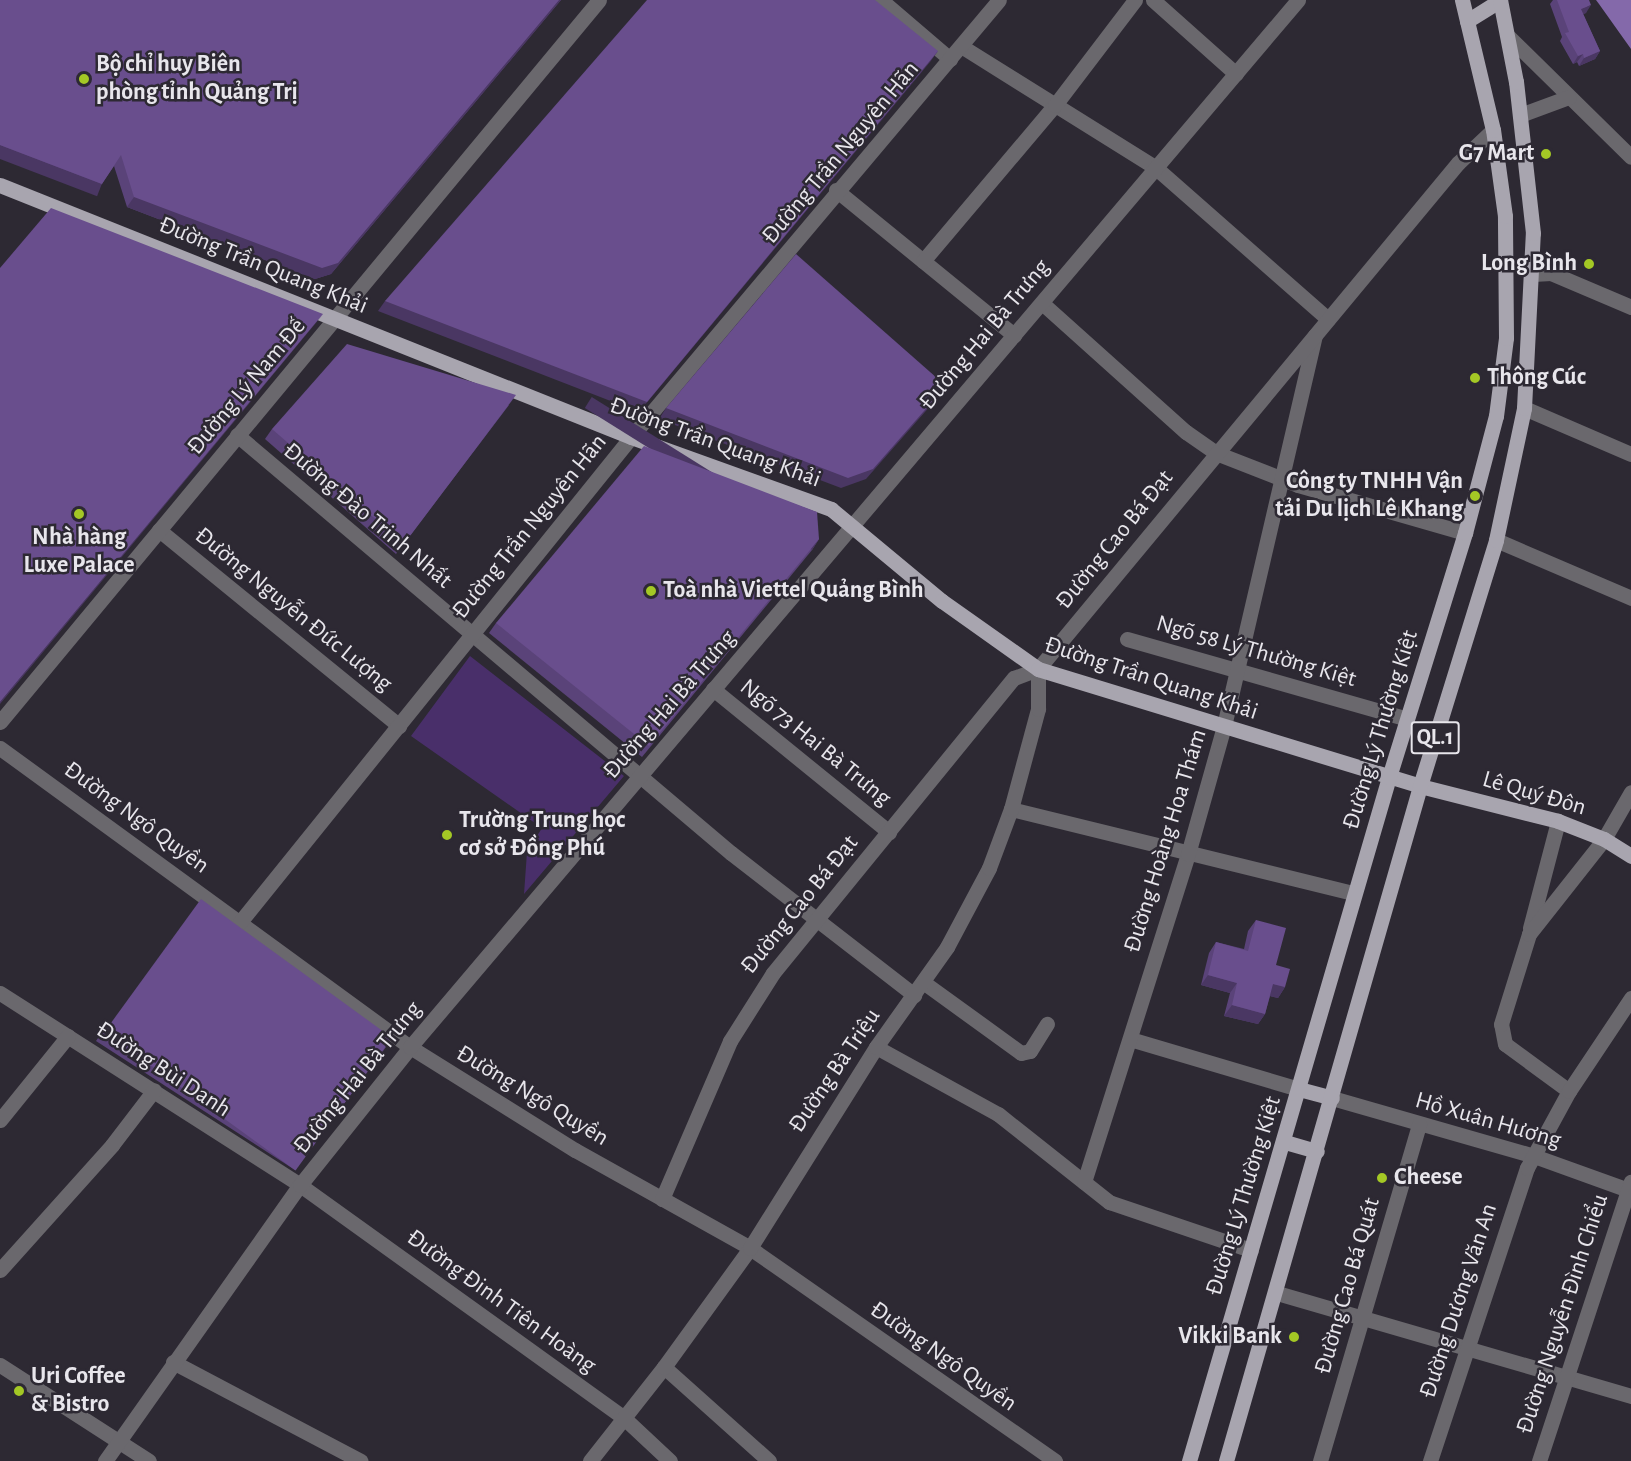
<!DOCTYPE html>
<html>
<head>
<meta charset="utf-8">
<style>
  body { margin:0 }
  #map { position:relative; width:1631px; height:1461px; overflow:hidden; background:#2d2933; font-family:"Alegreya Sans",sans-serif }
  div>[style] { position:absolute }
  .green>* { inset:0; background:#492f6a }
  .water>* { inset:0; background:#8469aa }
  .minor>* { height:15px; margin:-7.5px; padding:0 7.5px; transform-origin:7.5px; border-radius:7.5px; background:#6a686d }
  .major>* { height:15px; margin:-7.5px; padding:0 7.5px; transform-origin:7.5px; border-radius:7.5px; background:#a8a5af }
  .wall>* { inset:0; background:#5a4379 }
  .shaded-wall>* { inset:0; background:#4a3763; transform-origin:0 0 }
  .building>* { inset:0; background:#694e8d; transform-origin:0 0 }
  .dots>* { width:16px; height:16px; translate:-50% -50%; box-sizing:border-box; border:3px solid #2d2933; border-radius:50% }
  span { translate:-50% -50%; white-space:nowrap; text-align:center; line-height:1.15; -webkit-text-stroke:5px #2d2933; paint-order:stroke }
  .shield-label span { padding:2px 4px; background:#2d2933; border:2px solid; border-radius:4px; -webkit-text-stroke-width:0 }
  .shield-label { font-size:22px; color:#e8e6ec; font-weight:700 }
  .poi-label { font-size:24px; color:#e8e6ec; font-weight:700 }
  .left { translate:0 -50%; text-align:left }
  .right { translate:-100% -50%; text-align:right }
  .street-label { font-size:24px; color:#e8e6ec }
</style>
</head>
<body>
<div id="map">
  <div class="green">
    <div style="clip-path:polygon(470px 656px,624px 776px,524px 894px,527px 852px,542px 828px,411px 736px)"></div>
  </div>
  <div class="water">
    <div style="clip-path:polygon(1596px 0,1631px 0,1631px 49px,1599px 4px)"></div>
  </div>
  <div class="minor">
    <div style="left:881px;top:0;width:91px;rotate:40.5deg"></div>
    <div style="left:1153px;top:0;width:111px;rotate:41.7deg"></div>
    <div style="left:1509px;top:37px;width:171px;rotate:44.5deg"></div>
    <div style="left:961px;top:46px;width:230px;rotate:32deg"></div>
    <div style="left:1156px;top:168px;width:229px;rotate:41.3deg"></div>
    <div style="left:1520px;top:115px;width:52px;rotate:-20.2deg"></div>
    <div style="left:836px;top:190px;width:230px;rotate:39.2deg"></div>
    <div style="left:923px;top:261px;width:204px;rotate:-49.8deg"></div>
    <div style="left:1055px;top:105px;width:132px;rotate:-52.7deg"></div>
    <div style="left:1533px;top:274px;width:18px;rotate:-3deg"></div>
    <div style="left:1551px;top:273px;width:87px;rotate:23deg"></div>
    <div style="left:1042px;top:303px;width:193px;rotate:41.9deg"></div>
    <div style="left:1186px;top:432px;width:37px;rotate:35deg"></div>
    <div style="left:1216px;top:453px;width:88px;rotate:21.3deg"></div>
    <div style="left:1298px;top:485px;width:174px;rotate:16deg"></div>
    <div style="left:1524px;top:408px;width:116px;rotate:23.3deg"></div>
    <div style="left:237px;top:435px;width:647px;rotate:40.24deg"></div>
    <div style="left:731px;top:853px;width:232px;rotate:37.8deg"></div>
    <div style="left:159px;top:530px;width:310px;rotate:39.2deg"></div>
    <div style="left:1496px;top:540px;width:147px;rotate:23.2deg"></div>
    <div style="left:1127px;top:639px;width:291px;rotate:15.9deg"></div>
    <div style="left:713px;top:689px;width:227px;rotate:39.1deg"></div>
    <div style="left:0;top:722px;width:938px;rotate:-50.32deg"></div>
    <div style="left:0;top:748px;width:507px;rotate:36.1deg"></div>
    <div style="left:410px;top:1047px;width:195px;rotate:32deg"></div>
    <div style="left:575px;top:1150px;width:201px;rotate:29.2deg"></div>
    <div style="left:750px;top:1248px;width:372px;rotate:34.9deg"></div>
    <div style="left:1011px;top:809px;width:353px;rotate:13.8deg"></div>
    <div style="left:240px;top:922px;width:623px;rotate:-51.12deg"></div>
    <div style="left:631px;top:437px;width:571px;rotate:-49.9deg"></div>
    <div style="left:1530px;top:928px;width:111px;rotate:-75.3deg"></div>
    <div style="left:923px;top:982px;width:121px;rotate:35.9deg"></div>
    <div style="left:1021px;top:1053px;width:9px;rotate:-13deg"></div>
    <div style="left:1030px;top:1051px;width:32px;rotate:-58deg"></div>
    <div style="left:0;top:993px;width:356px;rotate:32.6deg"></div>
    <div style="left:300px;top:1185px;width:399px;rotate:35.7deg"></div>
    <div style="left:624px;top:1418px;width:63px;rotate:43.1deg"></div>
    <div style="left:1130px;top:1039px;width:176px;rotate:16.5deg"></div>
    <div style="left:876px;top:1047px;width:139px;rotate:28.8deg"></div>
    <div style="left:998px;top:1114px;width:142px;rotate:38.4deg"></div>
    <div style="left:1109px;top:1202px;width:150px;rotate:18.7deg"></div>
    <div style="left:1569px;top:1091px;width:79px;rotate:-143.7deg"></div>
    <div style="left:1505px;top:1044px;width:20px;rotate:-101deg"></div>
    <div style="left:1501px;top:1024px;width:94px;rotate:-72.7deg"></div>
    <div style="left:1529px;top:934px;width:121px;rotate:-51.7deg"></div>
    <div style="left:1604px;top:839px;width:54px;rotate:-60.1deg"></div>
    <div style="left:1332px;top:1098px;width:210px;rotate:16deg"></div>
    <div style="left:1534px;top:1156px;width:103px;rotate:19.8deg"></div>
    <div style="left:0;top:1120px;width:108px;rotate:-51deg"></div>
    <div style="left:1084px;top:1182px;width:344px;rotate:-72.4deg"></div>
    <div style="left:1188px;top:854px;width:133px;rotate:-74.3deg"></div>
    <div style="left:1224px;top:726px;width:401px;rotate:-76.9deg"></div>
    <div style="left:662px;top:1199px;width:172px;rotate:-66.7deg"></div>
    <div style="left:730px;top:1041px;width:80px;rotate:-57.7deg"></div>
    <div style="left:773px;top:973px;width:381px;rotate:-50.8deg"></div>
    <div style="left:1014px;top:678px;width:26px;rotate:-21deg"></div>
    <div style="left:1038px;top:669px;width:658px;rotate:-50.31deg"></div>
    <div style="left:1458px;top:163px;width:48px;rotate:-43.3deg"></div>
    <div style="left:0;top:1270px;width:168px;rotate:-48.1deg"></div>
    <div style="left:112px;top:1145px;width:69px;rotate:-52.6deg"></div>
    <div style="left:1277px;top:1293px;width:369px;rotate:16.2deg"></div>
    <div style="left:173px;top:1362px;width:212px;rotate:27.8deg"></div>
    <div style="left:0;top:1365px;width:177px;rotate:32.8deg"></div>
    <div style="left:664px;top:1367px;width:141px;rotate:41.8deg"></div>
    <div style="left:105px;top:1461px;width:338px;rotate:-54.8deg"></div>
    <div style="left:300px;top:1185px;width:176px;rotate:-51.4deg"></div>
    <div style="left:410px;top:1047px;width:1373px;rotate:-49.7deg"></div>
    <div style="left:590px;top:1461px;width:120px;rotate:-51.8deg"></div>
    <div style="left:664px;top:1367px;width:147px;rotate:-54.1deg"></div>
    <div style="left:750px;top:1248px;width:237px;rotate:-57.9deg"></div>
    <div style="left:876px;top:1047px;width:123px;rotate:-54.6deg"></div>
    <div style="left:947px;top:947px;width:89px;rotate:-62deg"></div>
    <div style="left:989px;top:868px;width:63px;rotate:-69.6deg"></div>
    <div style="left:1011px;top:809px;width:104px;rotate:-74.9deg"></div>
    <div style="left:1038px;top:709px;width:40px;rotate:-90deg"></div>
    <div style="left:1320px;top:1461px;width:351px;rotate:-73.6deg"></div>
    <div style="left:1430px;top:1461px;width:309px;rotate:-71.7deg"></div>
    <div style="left:1527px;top:1168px;width:88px;rotate:-61.4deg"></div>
    <div style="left:1569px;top:1091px;width:112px;rotate:-56.3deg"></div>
    <div style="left:1539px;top:1461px;width:294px;rotate:-71.8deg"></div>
  </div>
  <div class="major">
    <div style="left:1467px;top:21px;width:39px;rotate:-32deg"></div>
    <div style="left:0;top:185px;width:679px;rotate:21.77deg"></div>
    <div style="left:631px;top:437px;width:213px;rotate:19.8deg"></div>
    <div style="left:831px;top:509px;width:144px;rotate:39.7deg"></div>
    <div style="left:942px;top:601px;width:118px;rotate:35.3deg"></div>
    <div style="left:1038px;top:669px;width:400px;rotate:17deg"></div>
    <div style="left:1420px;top:786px;width:142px;rotate:14.2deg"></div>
    <div style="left:1558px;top:821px;width:49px;rotate:21.4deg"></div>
    <div style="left:1604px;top:839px;width:32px;rotate:32deg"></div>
    <div style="left:1299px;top:1089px;width:34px;rotate:15deg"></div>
    <div style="left:1285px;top:1142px;width:33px;rotate:16deg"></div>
    <div style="left:1189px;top:1461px;width:713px;rotate:-73.7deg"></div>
    <div style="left:1389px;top:777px;width:256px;rotate:-72.7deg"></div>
    <div style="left:1465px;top:533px;width:121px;rotate:-75.2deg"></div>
    <div style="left:1496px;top:416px;width:79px;rotate:-82.7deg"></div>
    <div style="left:1506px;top:338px;width:122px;rotate:-90.5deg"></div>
    <div style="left:1505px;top:216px;width:87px;rotate:-97.9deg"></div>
    <div style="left:1493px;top:130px;width:134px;rotate:-103.4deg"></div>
    <div style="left:1226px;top:1461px;width:702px;rotate:-73.96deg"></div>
    <div style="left:1420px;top:786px;width:257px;rotate:-72.8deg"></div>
    <div style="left:1496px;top:540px;width:135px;rotate:-78deg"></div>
    <div style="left:1524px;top:408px;width:175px;rotate:-87.1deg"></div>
    <div style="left:1533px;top:233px;width:152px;rotate:-96.4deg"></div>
    <div style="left:1516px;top:82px;width:84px;rotate:-101deg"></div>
  </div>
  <div class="wall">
    <div style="clip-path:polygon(0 0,561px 0,331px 274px,315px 279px,127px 207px,114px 166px,95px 194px,0 158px)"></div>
    <div style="clip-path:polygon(1553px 0,1589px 0,1586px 13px,1583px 14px,1600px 51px,1595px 59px,1579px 66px,1577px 62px,1573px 64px,1560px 41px,1562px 37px,1550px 4px)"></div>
    <div style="clip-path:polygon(509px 405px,396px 554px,265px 439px,272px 429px)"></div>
    <div style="clip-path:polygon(819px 539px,812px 550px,642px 757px,489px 633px,496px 623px)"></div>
    <div style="clip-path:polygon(1256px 920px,1276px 965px,1285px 987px,1278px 998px,1270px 996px,1265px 1014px,1258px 1024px,1224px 1016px,1230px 993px,1201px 985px,1209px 953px,1216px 942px,1244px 949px,1248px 931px)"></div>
    <div style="clip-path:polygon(103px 1031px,386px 1047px,295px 1170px,96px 1041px)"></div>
  </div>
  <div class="shaded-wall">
    <div style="clip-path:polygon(559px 0,561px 0,331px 274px,315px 279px,127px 207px,134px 197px)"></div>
    <div style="clip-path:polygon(1591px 5px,1586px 13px,1576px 17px,1581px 9px)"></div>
    <div style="clip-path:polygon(938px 51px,930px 62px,639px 412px,378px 311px,385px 301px)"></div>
    <div style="clip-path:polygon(1600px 51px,1595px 59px,1579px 66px,1584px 58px)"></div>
    <div style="clip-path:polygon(1583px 54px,1577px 62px,1573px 64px,1578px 56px)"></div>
    <div style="left:0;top:145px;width:109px;height:13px;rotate:21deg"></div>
    <div style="clip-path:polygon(323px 314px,315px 324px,0 704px,0 702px)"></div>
    <div style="clip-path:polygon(946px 386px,939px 396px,866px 479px,841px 488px,659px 419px,666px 408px)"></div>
    <div style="left:819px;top:539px;width:13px;height:268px;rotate:122deg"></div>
    <div style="clip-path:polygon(1208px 975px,1237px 983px,1230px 993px,1201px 985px)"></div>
    <div style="clip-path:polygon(1273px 984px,1285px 987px,1278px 998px,1265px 995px)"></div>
    <div style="clip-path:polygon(1232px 1005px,1265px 1014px,1258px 1024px,1224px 1016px)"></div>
  </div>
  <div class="building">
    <div style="clip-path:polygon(0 0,559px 0,338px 263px,322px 268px,134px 197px,121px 155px,102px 184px,0 145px)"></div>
    <div style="clip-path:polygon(647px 0,875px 0,938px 51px,647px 402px,385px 301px)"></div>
    <div style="clip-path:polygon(1557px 0,1589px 0,1591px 5px,1581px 9px,1600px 51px,1584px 58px,1583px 54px,1578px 56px,1565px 33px,1569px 32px)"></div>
    <div style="clip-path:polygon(51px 208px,323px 314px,0 702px,0 268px)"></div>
    <div style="clip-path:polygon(796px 254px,946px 386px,873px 469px,848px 478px,666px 408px)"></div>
    <div style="clip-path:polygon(347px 344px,516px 395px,404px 544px,272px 429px)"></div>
    <div style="clip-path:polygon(644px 446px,817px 512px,819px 539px,649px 746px,496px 623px)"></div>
    <div style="left:201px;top:899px;width:236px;height:164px;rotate:36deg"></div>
    <div style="clip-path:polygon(1256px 920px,1286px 928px,1276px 965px,1290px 969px,1285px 987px,1273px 984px,1265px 1014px,1232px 1005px,1237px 983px,1208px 975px,1216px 942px,1248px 951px)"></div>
  </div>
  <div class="dots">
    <div style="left:84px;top:79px;background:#a4c825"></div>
    <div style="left:1546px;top:154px;background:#a4c825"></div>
    <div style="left:1589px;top:264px;background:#a4c825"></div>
    <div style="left:1475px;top:378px;background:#a4c825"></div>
    <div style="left:1475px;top:496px;background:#a4c825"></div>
    <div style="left:79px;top:514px;background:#a4c825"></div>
    <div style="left:651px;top:591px;background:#a4c825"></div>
    <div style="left:447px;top:835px;background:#a4c825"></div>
    <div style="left:1382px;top:1178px;background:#a4c825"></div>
    <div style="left:1294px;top:1337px;background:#a4c825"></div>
    <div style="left:19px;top:1391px;background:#a4c825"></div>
  </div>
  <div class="shield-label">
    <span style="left:1435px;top:738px">QL.1</span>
  </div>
  <div class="poi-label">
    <span class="left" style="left:96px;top:79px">Bộ chỉ huy Biên<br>phòng tỉnh Quảng Trị</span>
    <span class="right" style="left:1534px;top:154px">G7 Mart</span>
    <span class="right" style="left:1577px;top:264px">Long Bình</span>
    <span class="left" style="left:1487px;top:378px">Thông Cúc</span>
    <span class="right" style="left:1463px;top:496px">Công ty TNHH Vận<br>tải Du lịch Lê Khang</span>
    <span style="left:79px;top:552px">Nhà hàng<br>Luxe Palace</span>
    <span class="left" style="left:663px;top:591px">Toà nhà Viettel Quảng Bình</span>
    <span class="left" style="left:459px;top:835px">Trường Trung học<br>cơ sở Đồng Phú</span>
    <span class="left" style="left:1394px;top:1178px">Cheese</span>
    <span class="right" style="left:1282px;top:1337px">Vikki Bank</span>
    <span class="left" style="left:31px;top:1391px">Uri Coffee<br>&amp; Bistro</span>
  </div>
  <div class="street-label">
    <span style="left:841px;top:153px;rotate:-50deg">Đường Trần Nguyên Hãn</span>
    <span style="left:263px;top:266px;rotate:22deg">Đường Trần Quang Khải</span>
    <span style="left:985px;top:335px;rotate:-50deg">Đường Hai Bà Trưng</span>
    <span style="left:247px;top:387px;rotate:-50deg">Đường Lý Nam Đế</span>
    <span style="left:715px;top:443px;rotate:20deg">Đường Trần Quang Khải</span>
    <span style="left:367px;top:516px;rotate:40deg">Đường Đào Trinh Nhất</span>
    <span style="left:530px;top:527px;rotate:-51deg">Đường Trần Nguyên Hãn</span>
    <span style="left:1115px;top:540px;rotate:-51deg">Đường Cao Bá Đạt</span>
    <span style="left:293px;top:610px;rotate:39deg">Đường Nguyễn Đức Lượng</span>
    <span style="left:1256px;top:652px;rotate:16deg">Ngõ 58 Lý Thường Kiệt</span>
    <span style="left:1151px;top:679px;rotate:18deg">Đường Trần Quang Khải</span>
    <span style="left:670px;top:705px;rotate:-49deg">Đường Hai Bà Trưng</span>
    <span style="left:1381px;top:730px;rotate:-73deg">Đường Lý Thường Kiệt</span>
    <span style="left:815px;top:743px;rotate:39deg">Ngõ 73 Hai Bà Trưng</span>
    <span style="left:1534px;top:794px;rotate:16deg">Lê Quý Đôn</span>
    <span style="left:136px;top:818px;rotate:36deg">Đường Ngô Quyền</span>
    <span style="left:1166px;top:841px;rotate:-73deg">Đường Hoàng Hoa Thám</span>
    <span style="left:800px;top:905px;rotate:-51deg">Đường Cao Bá Đạt</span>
    <span style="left:163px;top:1070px;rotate:33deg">Đường Bùi Danh</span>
    <span style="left:835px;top:1071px;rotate:-56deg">Đường Bà Triệu</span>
    <span style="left:358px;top:1078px;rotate:-51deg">Đường Hai Bà Trưng</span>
    <span style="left:532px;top:1096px;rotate:31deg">Đường Ngô Quyền</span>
    <span style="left:1488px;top:1121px;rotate:16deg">Hồ Xuân Hương</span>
    <span style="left:1244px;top:1196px;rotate:-73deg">Đường Lý Thường Kiệt</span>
    <span style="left:1348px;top:1286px;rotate:-74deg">Đường Cao Bá Quát</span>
    <span style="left:1459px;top:1301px;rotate:-72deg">Đường Dương Văn An</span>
    <span style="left:501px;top:1302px;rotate:36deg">Đường Đinh Tiên Hoàng</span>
    <span style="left:1563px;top:1314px;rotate:-72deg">Đường Nguyễn Đình Chiểu</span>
    <span style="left:943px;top:1357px;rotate:35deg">Đường Ngô Quyền</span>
  </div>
</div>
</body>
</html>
